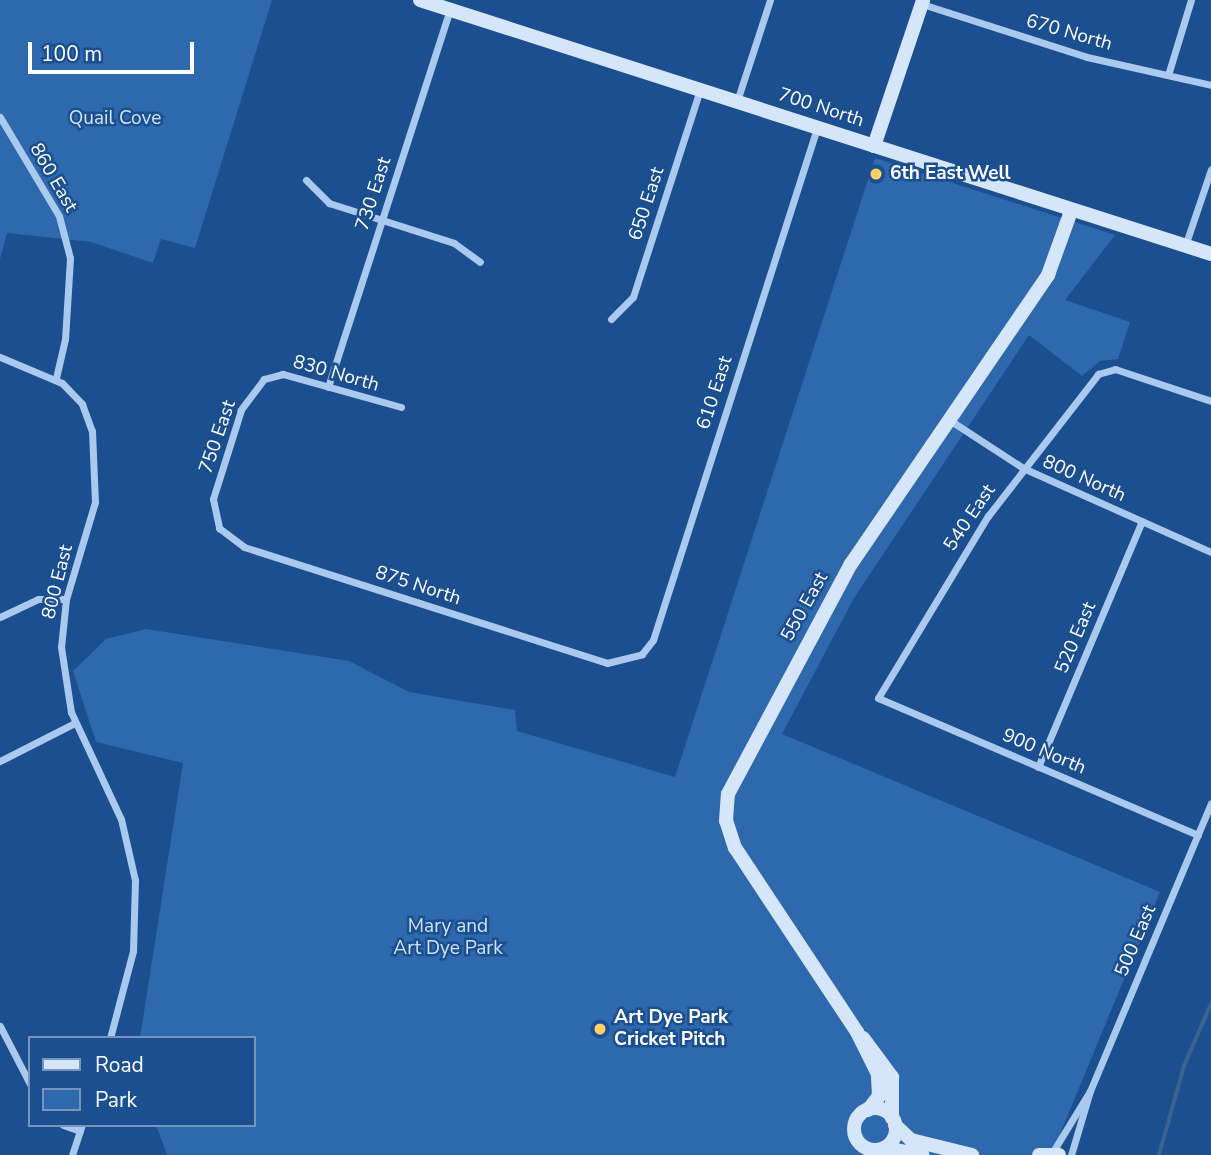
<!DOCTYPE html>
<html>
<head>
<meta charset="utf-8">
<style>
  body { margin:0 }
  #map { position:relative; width:1211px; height:1155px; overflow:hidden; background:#1b4f8f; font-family:"Nunito Sans",sans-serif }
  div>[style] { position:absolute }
  .green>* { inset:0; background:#2e69ad }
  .stream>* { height:3.5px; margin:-1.75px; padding:0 1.75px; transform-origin:1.75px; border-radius:1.75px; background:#3c6290 }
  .street>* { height:7px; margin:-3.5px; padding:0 3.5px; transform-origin:3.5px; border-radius:3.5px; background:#a9c9ee }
  .secondary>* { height:14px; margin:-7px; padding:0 7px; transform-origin:7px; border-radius:7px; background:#d6e6fa }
  .secondary>.ring { margin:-7px; padding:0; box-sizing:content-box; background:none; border:14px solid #d6e6fa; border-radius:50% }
  .dots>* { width:19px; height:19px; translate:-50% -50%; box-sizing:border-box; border:4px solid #1b4f8f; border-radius:50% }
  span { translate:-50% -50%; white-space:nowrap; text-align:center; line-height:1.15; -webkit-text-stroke:5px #1b4f8f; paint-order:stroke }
  .street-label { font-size:19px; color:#fff }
  .park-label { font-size:19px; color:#cfe3fa }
  .poi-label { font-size:19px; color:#fff; font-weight:700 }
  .left { translate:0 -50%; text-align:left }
  .legend { position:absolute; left:28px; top:1036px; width:228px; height:91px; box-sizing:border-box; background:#1b4f8f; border:2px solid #7695bc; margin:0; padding:9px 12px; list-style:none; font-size:21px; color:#fff }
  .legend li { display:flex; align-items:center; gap:14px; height:35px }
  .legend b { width:35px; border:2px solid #7695bc }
  .scale { position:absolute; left:28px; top:42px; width:166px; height:32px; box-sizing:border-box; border:4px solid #fff; border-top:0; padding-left:9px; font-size:21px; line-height:24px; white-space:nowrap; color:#fff; -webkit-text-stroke:5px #1b4f8f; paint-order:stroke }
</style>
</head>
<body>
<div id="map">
  <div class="green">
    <div style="clip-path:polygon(0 0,272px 0,195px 248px,161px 239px,153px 263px,91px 242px,7px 233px,0 259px)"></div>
    <div style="clip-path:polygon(875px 158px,1115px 235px,1065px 300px,1130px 322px,1118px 359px,1100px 361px,1082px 376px,1029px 335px,854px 598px,782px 734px,1160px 892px,1060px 1134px,1062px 1155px,167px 1155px,156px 1125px,254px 1125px,254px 1038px,140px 1038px,183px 763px,96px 742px,73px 671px,106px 639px,146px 629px,349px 661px,409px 692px,515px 710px,517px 731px,675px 777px)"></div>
  </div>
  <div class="stream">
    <div style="left:1159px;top:1155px;width:92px;rotate:-74.3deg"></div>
    <div style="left:1184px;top:1066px;width:68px;rotate:-66.5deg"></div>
  </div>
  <div class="street">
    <div style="left:922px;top:4px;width:173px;rotate:17.8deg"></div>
    <div style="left:1087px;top:57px;width:127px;rotate:12.7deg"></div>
    <div style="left:1168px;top:75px;width:78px;rotate:-73deg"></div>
    <div style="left:737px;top:101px;width:106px;rotate:-71.9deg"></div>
    <div style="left:0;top:117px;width:115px;rotate:59.2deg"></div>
    <div style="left:59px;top:216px;width:43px;rotate:75.3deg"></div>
    <div style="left:70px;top:258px;width:81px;rotate:93.5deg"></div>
    <div style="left:65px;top:339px;width:40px;rotate:103deg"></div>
    <div style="left:306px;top:180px;width:33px;rotate:45deg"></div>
    <div style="left:329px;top:203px;width:131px;rotate:17.7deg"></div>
    <div style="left:454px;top:243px;width:32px;rotate:36deg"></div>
    <div style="left:1185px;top:246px;width:81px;rotate:-71.3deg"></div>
    <div style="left:611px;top:319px;width:31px;rotate:-45deg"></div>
    <div style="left:633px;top:297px;width:218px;rotate:-72.1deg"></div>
    <div style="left:0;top:357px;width:67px;rotate:22.8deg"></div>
    <div style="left:62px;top:383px;width:29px;rotate:46deg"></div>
    <div style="left:82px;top:404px;width:29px;rotate:70deg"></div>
    <div style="left:92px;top:431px;width:71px;rotate:87.6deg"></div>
    <div style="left:95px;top:502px;width:101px;rotate:106.6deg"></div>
    <div style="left:66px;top:599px;width:48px;rotate:95.9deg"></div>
    <div style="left:61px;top:647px;width:66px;rotate:81.3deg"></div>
    <div style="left:71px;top:712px;width:118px;rotate:65deg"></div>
    <div style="left:121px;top:819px;width:63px;rotate:77.1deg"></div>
    <div style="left:135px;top:880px;width:71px;rotate:91.6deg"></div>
    <div style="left:133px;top:951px;width:90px;rotate:104.8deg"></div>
    <div style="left:328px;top:387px;width:396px;rotate:-72.1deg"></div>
    <div style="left:401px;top:407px;width:123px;rotate:-164.4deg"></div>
    <div style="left:283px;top:374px;width:20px;rotate:165deg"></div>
    <div style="left:264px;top:379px;width:39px;rotate:127deg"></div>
    <div style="left:241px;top:410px;width:93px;rotate:107.5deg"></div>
    <div style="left:213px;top:499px;width:30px;rotate:78deg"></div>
    <div style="left:219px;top:528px;width:31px;rotate:37deg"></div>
    <div style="left:244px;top:547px;width:381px;rotate:17.7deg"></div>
    <div style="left:607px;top:663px;width:36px;rotate:-14deg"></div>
    <div style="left:642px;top:654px;width:18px;rotate:-52deg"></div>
    <div style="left:653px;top:640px;width:538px;rotate:-72.24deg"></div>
    <div style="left:951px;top:421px;width:86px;rotate:33.1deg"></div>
    <div style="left:1023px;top:468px;width:206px;rotate:24.1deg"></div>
    <div style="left:0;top:617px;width:42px;rotate:-25.3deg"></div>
    <div style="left:38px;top:599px;width:28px"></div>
    <div style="left:0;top:761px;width:84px;rotate:-26.9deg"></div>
    <div style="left:1038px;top:767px;width:267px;rotate:-67.1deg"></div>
    <div style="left:1198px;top:835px;width:348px;rotate:-156.8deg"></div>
    <div style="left:878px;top:698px;width:213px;rotate:-58.9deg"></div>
    <div style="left:988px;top:516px;width:180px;rotate:-52.2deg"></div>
    <div style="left:1098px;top:374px;width:18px;rotate:-16deg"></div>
    <div style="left:1115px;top:369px;width:101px;rotate:18.4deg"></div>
    <div style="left:0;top:1026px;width:65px;rotate:62.7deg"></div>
    <div style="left:63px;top:1125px;width:18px;rotate:19deg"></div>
    <div style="left:1052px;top:1153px;width:73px;rotate:-58.5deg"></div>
    <div style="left:1090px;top:1091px;width:312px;rotate:-67.2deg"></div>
    <div style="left:72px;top:1155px;width:32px;rotate:-72deg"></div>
    <div style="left:1071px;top:1155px;width:67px;rotate:-73.5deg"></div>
  </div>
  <div class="secondary">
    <div style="left:420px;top:0;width:831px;rotate:17.8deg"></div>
    <div style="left:874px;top:146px;width:154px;rotate:-71.4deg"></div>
    <div style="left:863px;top:1038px;width:49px;rotate:53.4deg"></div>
    <div style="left:892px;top:1077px;width:41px;rotate:90deg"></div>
    <div class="ring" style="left:854px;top:1108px;width:28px;height:28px"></div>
    <div style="left:868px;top:1110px;width:18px;rotate:-52deg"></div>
    <div style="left:879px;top:1096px;width:22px;rotate:-93deg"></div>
    <div style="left:878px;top:1074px;width:47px;rotate:-116.6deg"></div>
    <div style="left:857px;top:1032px;width:221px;rotate:-123.5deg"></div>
    <div style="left:735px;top:848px;width:28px;rotate:-108deg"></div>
    <div style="left:726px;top:821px;width:27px;rotate:-86deg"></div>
    <div style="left:728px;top:794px;width:261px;rotate:-61.9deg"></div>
    <div style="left:851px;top:564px;width:350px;rotate:-55.7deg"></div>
    <div style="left:1048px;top:275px;width:68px;rotate:-70.2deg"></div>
    <div style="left:895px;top:1125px;width:22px;rotate:43deg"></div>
    <div style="left:911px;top:1140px;width:63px;rotate:13.8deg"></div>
    <div style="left:884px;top:1148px;width:39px;rotate:10deg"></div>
    <div style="left:1039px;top:1155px;width:20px"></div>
  </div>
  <div class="dots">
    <div style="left:876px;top:174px;background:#ffd166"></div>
    <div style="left:600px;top:1029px;background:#ffd166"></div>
  </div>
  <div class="street-label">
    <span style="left:1069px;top:33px;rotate:16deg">670 North</span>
    <span style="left:821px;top:108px;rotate:18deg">700 North</span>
    <span style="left:53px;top:178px;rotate:60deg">860 East</span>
    <span style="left:374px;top:194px;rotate:-72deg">730 East</span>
    <span style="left:647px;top:204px;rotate:-72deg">650 East</span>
    <span style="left:336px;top:374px;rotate:16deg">830 North</span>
    <span style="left:715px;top:393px;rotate:-72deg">610 East</span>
    <span style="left:218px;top:437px;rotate:-71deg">750 East</span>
    <span style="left:1084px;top:479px;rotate:24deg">800 North</span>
    <span style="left:970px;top:518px;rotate:-56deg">540 East</span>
    <span style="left:58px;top:582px;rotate:-76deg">800 East</span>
    <span style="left:418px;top:586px;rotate:18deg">875 North</span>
    <span style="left:805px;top:607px;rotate:-61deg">550 East</span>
    <span style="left:1076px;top:638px;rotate:-67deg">520 East</span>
    <span style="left:1044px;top:752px;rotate:23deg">900 North</span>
    <span style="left:1136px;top:941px;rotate:-67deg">500 East</span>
  </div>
  <div class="park-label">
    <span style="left:115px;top:119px">Quail Cove</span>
    <span style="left:448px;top:938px">Mary and<br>Art Dye Park</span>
  </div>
  <div class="poi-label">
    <span class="left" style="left:890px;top:174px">6th East Well</span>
    <span class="left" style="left:614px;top:1029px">Art Dye Park<br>Cricket Pitch</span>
  </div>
  <ul class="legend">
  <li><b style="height:9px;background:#d6e6fa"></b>Road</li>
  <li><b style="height:19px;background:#2e69ad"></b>Park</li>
  </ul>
  <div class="scale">100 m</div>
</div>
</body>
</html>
